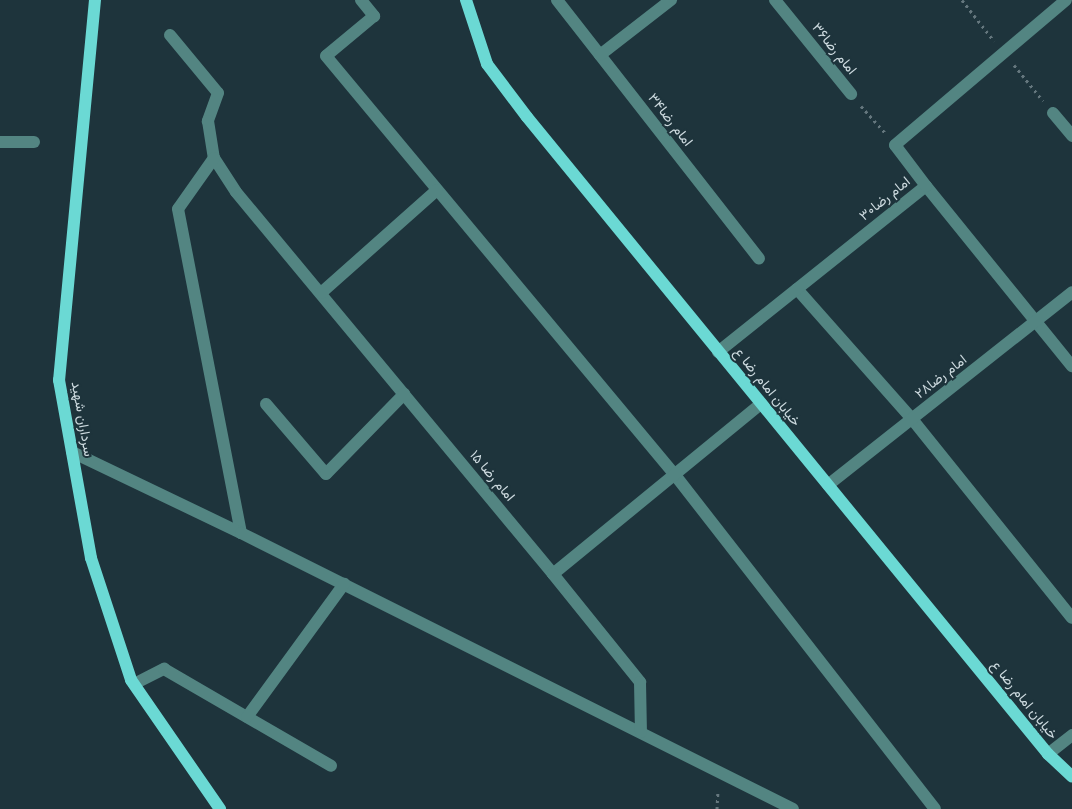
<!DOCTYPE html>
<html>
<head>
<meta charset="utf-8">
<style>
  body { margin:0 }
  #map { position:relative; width:1072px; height:809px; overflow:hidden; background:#1e343c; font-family:"Varela Round",Vazirmatn,sans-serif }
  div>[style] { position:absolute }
  .path>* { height:3px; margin-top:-1.5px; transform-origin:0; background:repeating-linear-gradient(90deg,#65777e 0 2.5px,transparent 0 6.5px) }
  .minor>* { height:12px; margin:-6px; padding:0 6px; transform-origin:6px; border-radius:6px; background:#538582 }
  .major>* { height:12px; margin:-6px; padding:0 6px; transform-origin:6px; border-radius:6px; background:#6bd9d4 }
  span { translate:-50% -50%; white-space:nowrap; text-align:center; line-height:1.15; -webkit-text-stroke:4px #1e343c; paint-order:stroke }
  .street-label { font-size:14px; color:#cddadf }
</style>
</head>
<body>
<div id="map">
  <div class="path">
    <div style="left:962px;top:0;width:52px;rotate:52deg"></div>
    <div style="left:1014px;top:65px;width:46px;rotate:51.1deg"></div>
    <div style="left:861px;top:106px;width:36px;rotate:48deg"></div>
    <div style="left:717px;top:809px;width:19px;rotate:-87deg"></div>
  </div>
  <div class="minor">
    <div style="left:361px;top:0;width:21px;rotate:51deg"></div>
    <div style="left:374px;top:16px;width:62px;rotate:140.2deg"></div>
    <div style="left:326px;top:56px;width:545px;rotate:50.21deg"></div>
    <div style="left:675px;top:475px;width:423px;rotate:52.1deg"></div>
    <div style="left:557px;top:0;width:328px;rotate:52deg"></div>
    <div style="left:775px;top:0;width:121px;rotate:51deg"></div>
    <div style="left:170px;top:35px;width:75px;rotate:50.4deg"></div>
    <div style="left:218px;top:93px;width:30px;rotate:110deg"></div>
    <div style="left:208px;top:121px;width:37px;rotate:81deg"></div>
    <div style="left:214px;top:158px;width:40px;rotate:57.1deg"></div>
    <div style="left:236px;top:192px;width:496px;rotate:50.3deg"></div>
    <div style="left:553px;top:574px;width:269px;rotate:-39.3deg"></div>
    <div style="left:600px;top:55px;width:90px;rotate:-37.8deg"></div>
    <div style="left:1053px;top:113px;width:30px;rotate:50deg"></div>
    <div style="left:0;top:142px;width:34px"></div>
    <div style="left:214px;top:158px;width:62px;rotate:125.2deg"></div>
    <div style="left:178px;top:209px;width:330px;rotate:79deg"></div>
    <div style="left:926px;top:186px;width:232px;rotate:51deg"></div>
    <div style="left:797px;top:289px;width:174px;rotate:48.5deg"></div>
    <div style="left:912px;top:419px;width:255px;rotate:51.2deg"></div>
    <div style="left:321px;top:293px;width:155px;rotate:-41.6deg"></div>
    <div style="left:718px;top:352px;width:266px;rotate:-38.6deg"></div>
    <div style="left:926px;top:186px;width:51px;rotate:-127.1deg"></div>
    <div style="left:895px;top:145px;width:224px;rotate:-40.3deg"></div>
    <div style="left:266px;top:404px;width:92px;rotate:49.4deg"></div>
    <div style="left:326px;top:474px;width:112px;rotate:-45.7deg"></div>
    <div style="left:72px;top:452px;width:187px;rotate:25.6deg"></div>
    <div style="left:241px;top:533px;width:617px;rotate:26.57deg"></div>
    <div style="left:828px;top:485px;width:311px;rotate:-38.3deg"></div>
    <div style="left:553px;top:574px;width:139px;rotate:51.1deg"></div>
    <div style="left:640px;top:682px;width:50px;rotate:88.9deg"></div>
    <div style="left:134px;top:684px;width:34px;rotate:-27deg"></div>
    <div style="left:164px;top:669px;width:193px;rotate:30.1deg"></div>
    <div style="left:247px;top:717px;width:165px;rotate:-53.9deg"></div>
    <div style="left:1048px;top:754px;width:31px;rotate:-38deg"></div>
  </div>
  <div class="major">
    <div style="left:95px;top:0;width:382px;rotate:95.4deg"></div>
    <div style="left:59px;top:380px;width:181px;rotate:79.8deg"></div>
    <div style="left:91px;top:558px;width:128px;rotate:71.8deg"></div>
    <div style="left:131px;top:680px;width:157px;rotate:55.4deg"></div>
    <div style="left:466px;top:0;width:67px;rotate:71.8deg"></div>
    <div style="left:487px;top:64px;width:66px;rotate:53deg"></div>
    <div style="left:527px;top:117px;width:823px;rotate:50.72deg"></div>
    <div style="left:1048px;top:754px;width:33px;rotate:43deg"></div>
  </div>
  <div class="street-label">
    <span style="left:834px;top:49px;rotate:51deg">امام رضا۳۶</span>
    <span style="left:670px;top:120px;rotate:52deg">امام رضا۳۴</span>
    <span style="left:885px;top:199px;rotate:-39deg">امام رضا۳۰</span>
    <span style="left:941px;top:377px;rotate:-38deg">امام رضا۲۸</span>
    <span style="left:767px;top:387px;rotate:51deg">خیابان امام رضا ع</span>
    <span style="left:82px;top:419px;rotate:80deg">سرداران شهید</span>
    <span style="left:492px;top:476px;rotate:50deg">۱۵ امام رضا</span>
    <span style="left:1024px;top:700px;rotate:51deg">خیابان امام رضا ع</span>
  </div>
</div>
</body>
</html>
